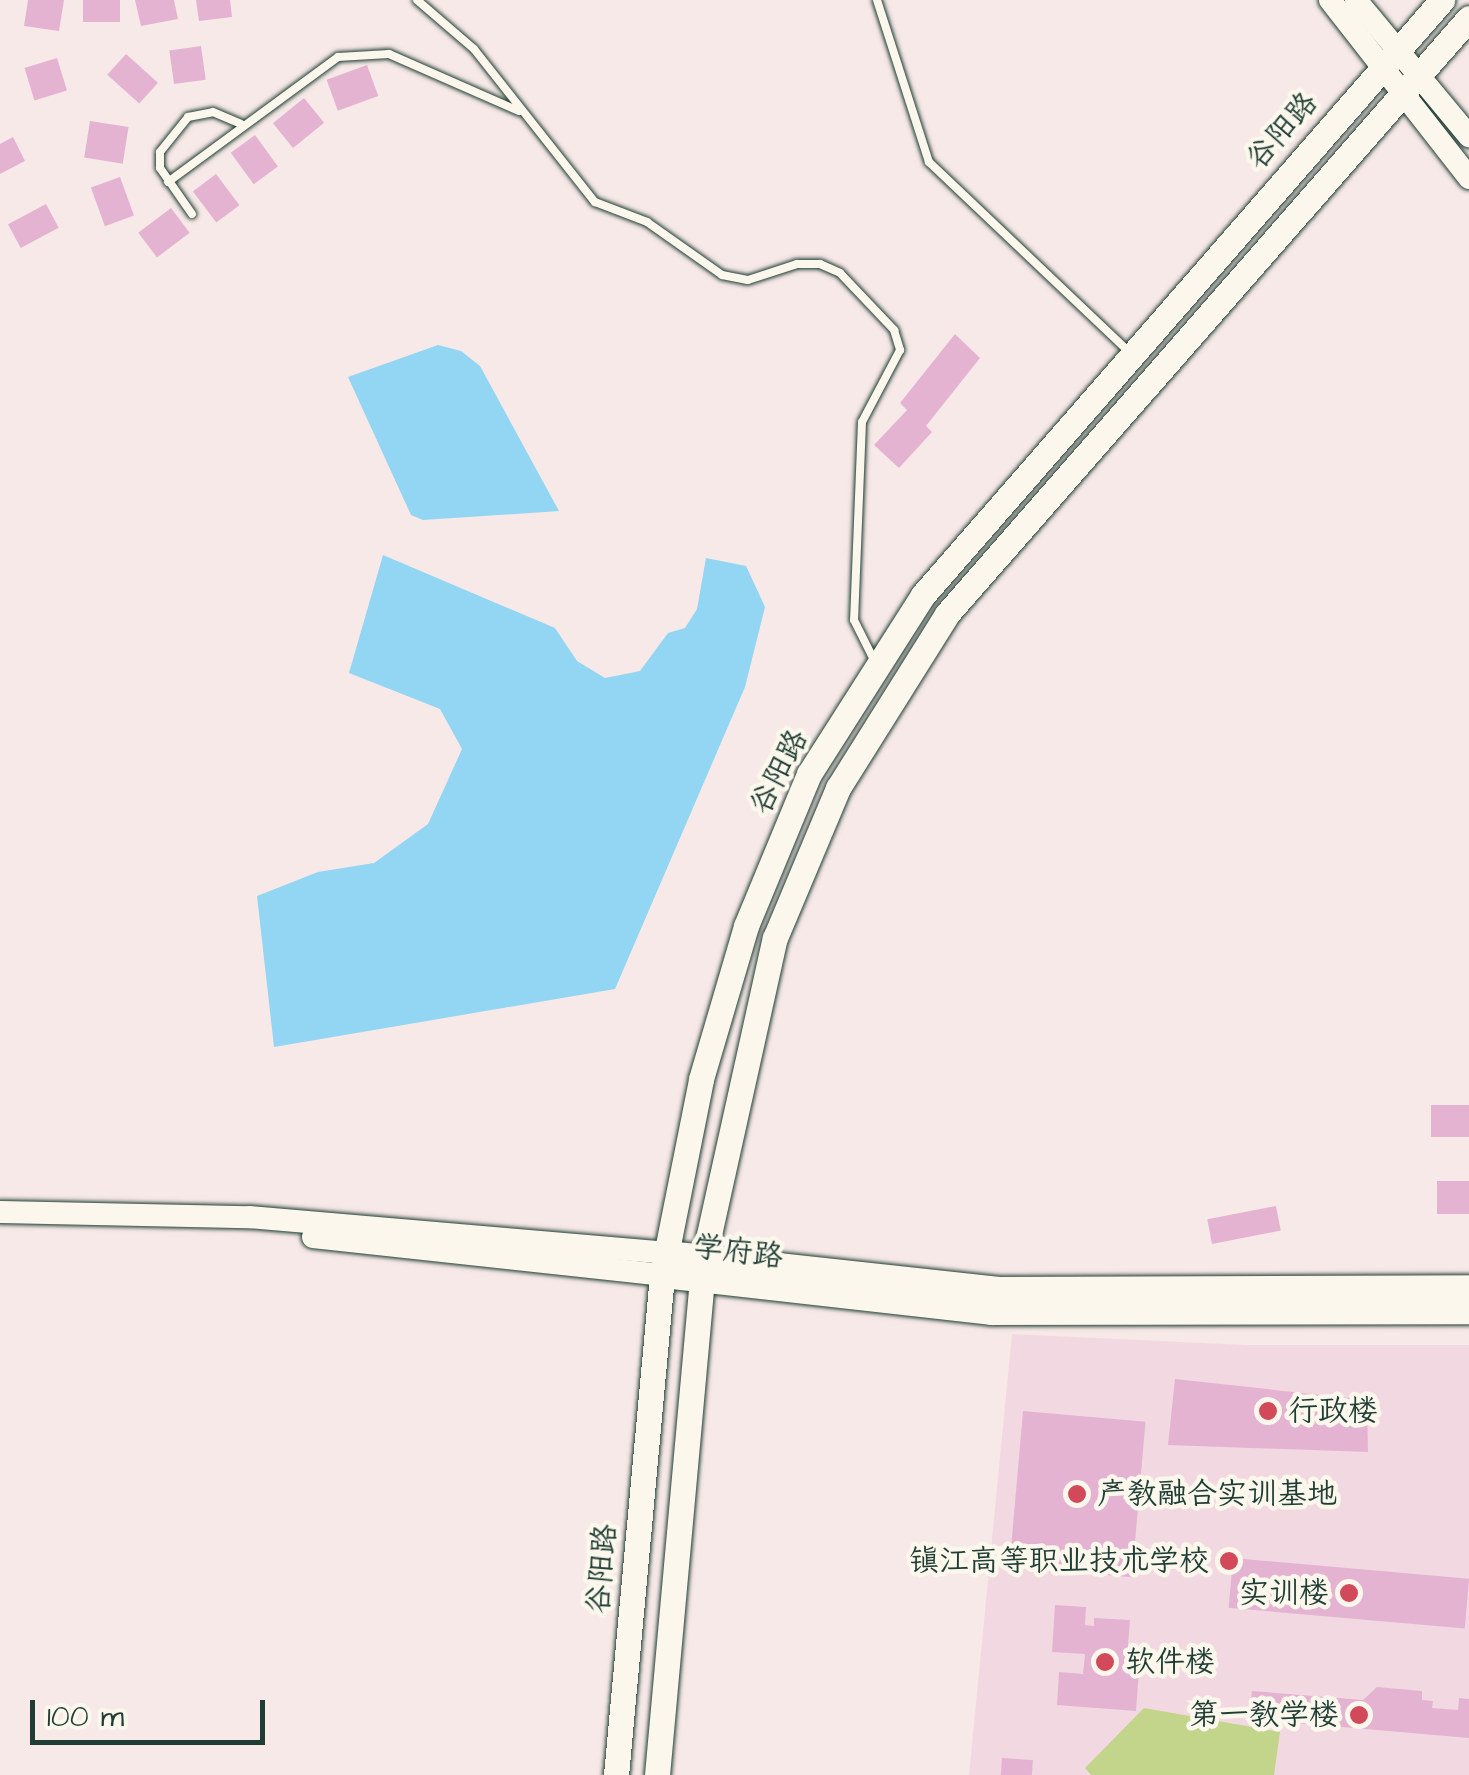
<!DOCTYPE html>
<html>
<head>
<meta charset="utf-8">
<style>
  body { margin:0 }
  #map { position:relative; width:1469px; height:1775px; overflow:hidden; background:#f7e9e7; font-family:"Architects Daughter","LXGW WenKai TC",sans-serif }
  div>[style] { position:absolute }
  .built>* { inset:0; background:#f2d9e1 }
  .green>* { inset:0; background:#c2d58a }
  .water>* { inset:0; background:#92d6f3 }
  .building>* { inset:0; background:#e5b3d2; transform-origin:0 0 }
  .roads { filter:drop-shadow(0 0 2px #1f3d34) drop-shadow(0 0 2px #1f3d34) }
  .lane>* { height:8px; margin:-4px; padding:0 4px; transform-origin:4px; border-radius:4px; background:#fbf7ec }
  .secondary>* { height:22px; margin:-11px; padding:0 11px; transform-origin:11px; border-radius:11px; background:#fbf7ec }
  .primary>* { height:25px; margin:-12.5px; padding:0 12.5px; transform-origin:12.5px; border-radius:12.5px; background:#fbf7ec }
  .dots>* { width:28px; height:28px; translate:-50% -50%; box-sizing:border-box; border:5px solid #fbf7ec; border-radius:50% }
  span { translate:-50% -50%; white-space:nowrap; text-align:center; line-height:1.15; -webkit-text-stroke:9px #fbf7ec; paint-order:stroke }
  .street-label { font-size:30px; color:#1f3d34 }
  .poi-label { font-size:30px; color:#1f3d34 }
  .left { translate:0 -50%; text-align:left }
  .right { translate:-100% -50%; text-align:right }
  .scale { position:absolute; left:30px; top:1700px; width:235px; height:45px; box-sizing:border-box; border:5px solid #1f3d34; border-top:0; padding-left:12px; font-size:30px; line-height:35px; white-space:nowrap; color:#1f3d34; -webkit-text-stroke:8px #fbf7ec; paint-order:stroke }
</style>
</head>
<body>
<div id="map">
  <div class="built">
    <div style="clip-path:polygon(1012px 1334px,1246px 1345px,1469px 1345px,1469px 1775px,969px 1775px)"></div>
  </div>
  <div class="green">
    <div style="clip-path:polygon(1144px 1708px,1280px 1732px,1274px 1775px,1091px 1775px,1085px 1768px)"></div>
  </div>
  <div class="water">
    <div style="clip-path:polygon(438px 345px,461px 351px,480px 366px,559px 511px,423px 520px,411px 515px,348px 377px)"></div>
    <div style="clip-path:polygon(383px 555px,555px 628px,577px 661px,605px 678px,640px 671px,668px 633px,685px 628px,697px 609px,706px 558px,746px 566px,765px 607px,745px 687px,615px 989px,274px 1047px,257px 896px,318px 872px,374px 863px,428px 824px,462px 749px,440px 709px,349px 673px)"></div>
  </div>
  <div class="building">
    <div style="clip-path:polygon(28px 0,64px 0,59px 31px,24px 26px)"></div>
    <div style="left:83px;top:0;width:37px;height:22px"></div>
    <div style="clip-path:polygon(135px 0,174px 0,178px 19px,141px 26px)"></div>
    <div style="clip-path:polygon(196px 0,230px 0,232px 17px,199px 21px)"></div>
    <div style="left:201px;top:46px;width:34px;height:32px;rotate:82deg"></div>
    <div style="left:126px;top:54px;width:43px;height:28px;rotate:42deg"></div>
    <div style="left:57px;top:58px;width:34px;height:34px;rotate:73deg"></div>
    <div style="left:367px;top:65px;width:33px;height:43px;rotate:70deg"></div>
    <div style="left:304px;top:98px;width:32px;height:40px;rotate:51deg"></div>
    <div style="left:90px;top:121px;width:39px;height:37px;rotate:9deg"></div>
    <div style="left:255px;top:135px;width:39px;height:30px;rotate:54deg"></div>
    <div style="clip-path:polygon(13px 137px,25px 161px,0 174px,0 144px)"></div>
    <div style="left:216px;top:174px;width:39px;height:29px;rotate:53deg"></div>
    <div style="left:120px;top:177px;width:41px;height:31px;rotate:70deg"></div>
    <div style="left:46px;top:204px;width:27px;height:43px;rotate:62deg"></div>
    <div style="left:171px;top:208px;width:31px;height:41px;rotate:53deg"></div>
    <div style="clip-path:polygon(955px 334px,980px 358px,926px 426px,932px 432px,899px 468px,874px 445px,907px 410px,900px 403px)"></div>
    <div style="left:1469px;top:1105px;width:32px;height:38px;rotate:90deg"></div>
    <div style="left:1469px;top:1181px;width:33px;height:32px;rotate:90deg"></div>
    <div style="left:1276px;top:1206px;width:25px;height:70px;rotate:79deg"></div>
    <div style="clip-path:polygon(1175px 1379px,1367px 1400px,1368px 1452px,1168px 1445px)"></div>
    <div style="left:1023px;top:1411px;width:123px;height:156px;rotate:5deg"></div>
    <div style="left:1233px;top:1558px;width:237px;height:50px;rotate:5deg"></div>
    <div style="clip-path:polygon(1055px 1605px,1086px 1607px,1085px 1625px,1094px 1626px,1094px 1618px,1130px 1620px,1126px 1669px,1139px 1670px,1136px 1711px,1057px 1705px,1059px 1672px,1083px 1674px,1085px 1654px,1052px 1652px)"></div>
    <div style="clip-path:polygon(1377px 1687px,1422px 1691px,1422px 1700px,1433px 1701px,1432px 1708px,1458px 1710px,1459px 1698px,1469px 1699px,1469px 1738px,1249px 1719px,1252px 1691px,1363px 1700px)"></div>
    <div style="left:1002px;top:1758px;width:31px;height:17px;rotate:4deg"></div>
  </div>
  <div class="roads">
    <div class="lane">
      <div style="left:417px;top:0;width:75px;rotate:40.7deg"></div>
      <div style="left:474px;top:49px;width:195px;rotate:51.7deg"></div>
      <div style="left:595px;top:202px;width:56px;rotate:21deg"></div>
      <div style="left:647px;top:222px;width:92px;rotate:35.2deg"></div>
      <div style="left:722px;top:275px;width:26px;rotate:11deg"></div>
      <div style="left:748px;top:280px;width:52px;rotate:-18.1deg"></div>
      <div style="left:797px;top:264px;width:23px"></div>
      <div style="left:820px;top:264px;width:22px;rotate:24deg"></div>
      <div style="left:840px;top:273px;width:79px;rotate:46.5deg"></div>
      <div style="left:894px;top:330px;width:21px;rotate:73deg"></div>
      <div style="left:900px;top:350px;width:81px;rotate:117.8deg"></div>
      <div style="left:862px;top:422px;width:198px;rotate:92.3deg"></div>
      <div style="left:854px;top:620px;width:45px;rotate:63.4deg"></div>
      <div style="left:877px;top:0;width:170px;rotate:72.2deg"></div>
      <div style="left:929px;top:162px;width:274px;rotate:43.5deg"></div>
      <div style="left:168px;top:182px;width:211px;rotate:-36.3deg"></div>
      <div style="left:338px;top:57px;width:51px;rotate:-3.4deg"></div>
      <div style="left:389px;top:54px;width:142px;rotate:23.7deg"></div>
      <div style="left:192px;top:214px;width:56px;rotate:-124.8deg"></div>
      <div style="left:160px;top:168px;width:16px;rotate:-90deg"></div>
      <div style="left:160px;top:152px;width:45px;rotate:-51.3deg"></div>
      <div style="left:188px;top:117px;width:25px;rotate:-11deg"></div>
      <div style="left:213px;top:112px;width:30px;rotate:23deg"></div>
    </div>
    <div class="secondary">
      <div style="left:1330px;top:0;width:226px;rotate:52deg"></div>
      <div style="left:1356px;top:0;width:177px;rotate:50.3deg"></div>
      <div style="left:0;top:1212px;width:249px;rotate:1.2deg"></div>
      <div style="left:249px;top:1217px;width:421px;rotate:4.9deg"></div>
      <div style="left:313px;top:1237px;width:351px;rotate:6.2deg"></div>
    </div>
    <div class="primary">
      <div style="left:668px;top:1253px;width:334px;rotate:6.2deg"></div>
      <div style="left:1000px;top:1289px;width:469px;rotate:-0.2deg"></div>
      <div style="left:662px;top:1275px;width:331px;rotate:6.4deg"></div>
      <div style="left:991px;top:1312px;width:478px;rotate:-0.1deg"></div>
      <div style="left:616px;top:1775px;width:502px;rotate:-84.74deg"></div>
      <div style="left:662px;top:1275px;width:200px;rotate:-78.7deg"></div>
      <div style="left:701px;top:1079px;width:159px;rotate:-73.6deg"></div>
      <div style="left:746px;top:926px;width:165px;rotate:-67.5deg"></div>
      <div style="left:809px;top:774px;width:212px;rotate:-57.5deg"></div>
      <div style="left:923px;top:595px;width:790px;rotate:-48.9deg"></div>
      <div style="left:657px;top:1775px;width:520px;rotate:-84.82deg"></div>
      <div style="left:704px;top:1257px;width:327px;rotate:-77.5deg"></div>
      <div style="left:775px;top:938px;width:163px;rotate:-67.2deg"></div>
      <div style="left:838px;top:788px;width:205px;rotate:-57.9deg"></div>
      <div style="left:947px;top:614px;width:792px;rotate:-48.79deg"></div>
    </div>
  </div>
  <div class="dots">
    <div style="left:1268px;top:1411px;background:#d1495b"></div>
    <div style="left:1077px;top:1494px;background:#d1495b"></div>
    <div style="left:1229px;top:1561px;background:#d1495b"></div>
    <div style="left:1349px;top:1593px;background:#d1495b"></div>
    <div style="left:1105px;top:1662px;background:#d1495b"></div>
    <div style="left:1359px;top:1715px;background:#d1495b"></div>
  </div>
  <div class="street-label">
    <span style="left:1282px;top:131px;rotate:-49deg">谷阳路</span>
    <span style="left:779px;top:772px;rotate:-63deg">谷阳路</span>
    <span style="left:738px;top:1252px;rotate:7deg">学府路</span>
    <span style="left:602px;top:1569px;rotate:-85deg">谷阳路</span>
  </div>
  <div class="poi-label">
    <span class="left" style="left:1288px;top:1411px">行政楼</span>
    <span class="left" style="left:1097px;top:1494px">产教融合实训基地</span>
    <span class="right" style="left:1209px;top:1561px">镇江高等职业技术学校</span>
    <span class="right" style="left:1329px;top:1593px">实训楼</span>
    <span class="left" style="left:1125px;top:1662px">软件楼</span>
    <span class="right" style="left:1339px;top:1715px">第一教学楼</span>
  </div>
  <div class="scale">100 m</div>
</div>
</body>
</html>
